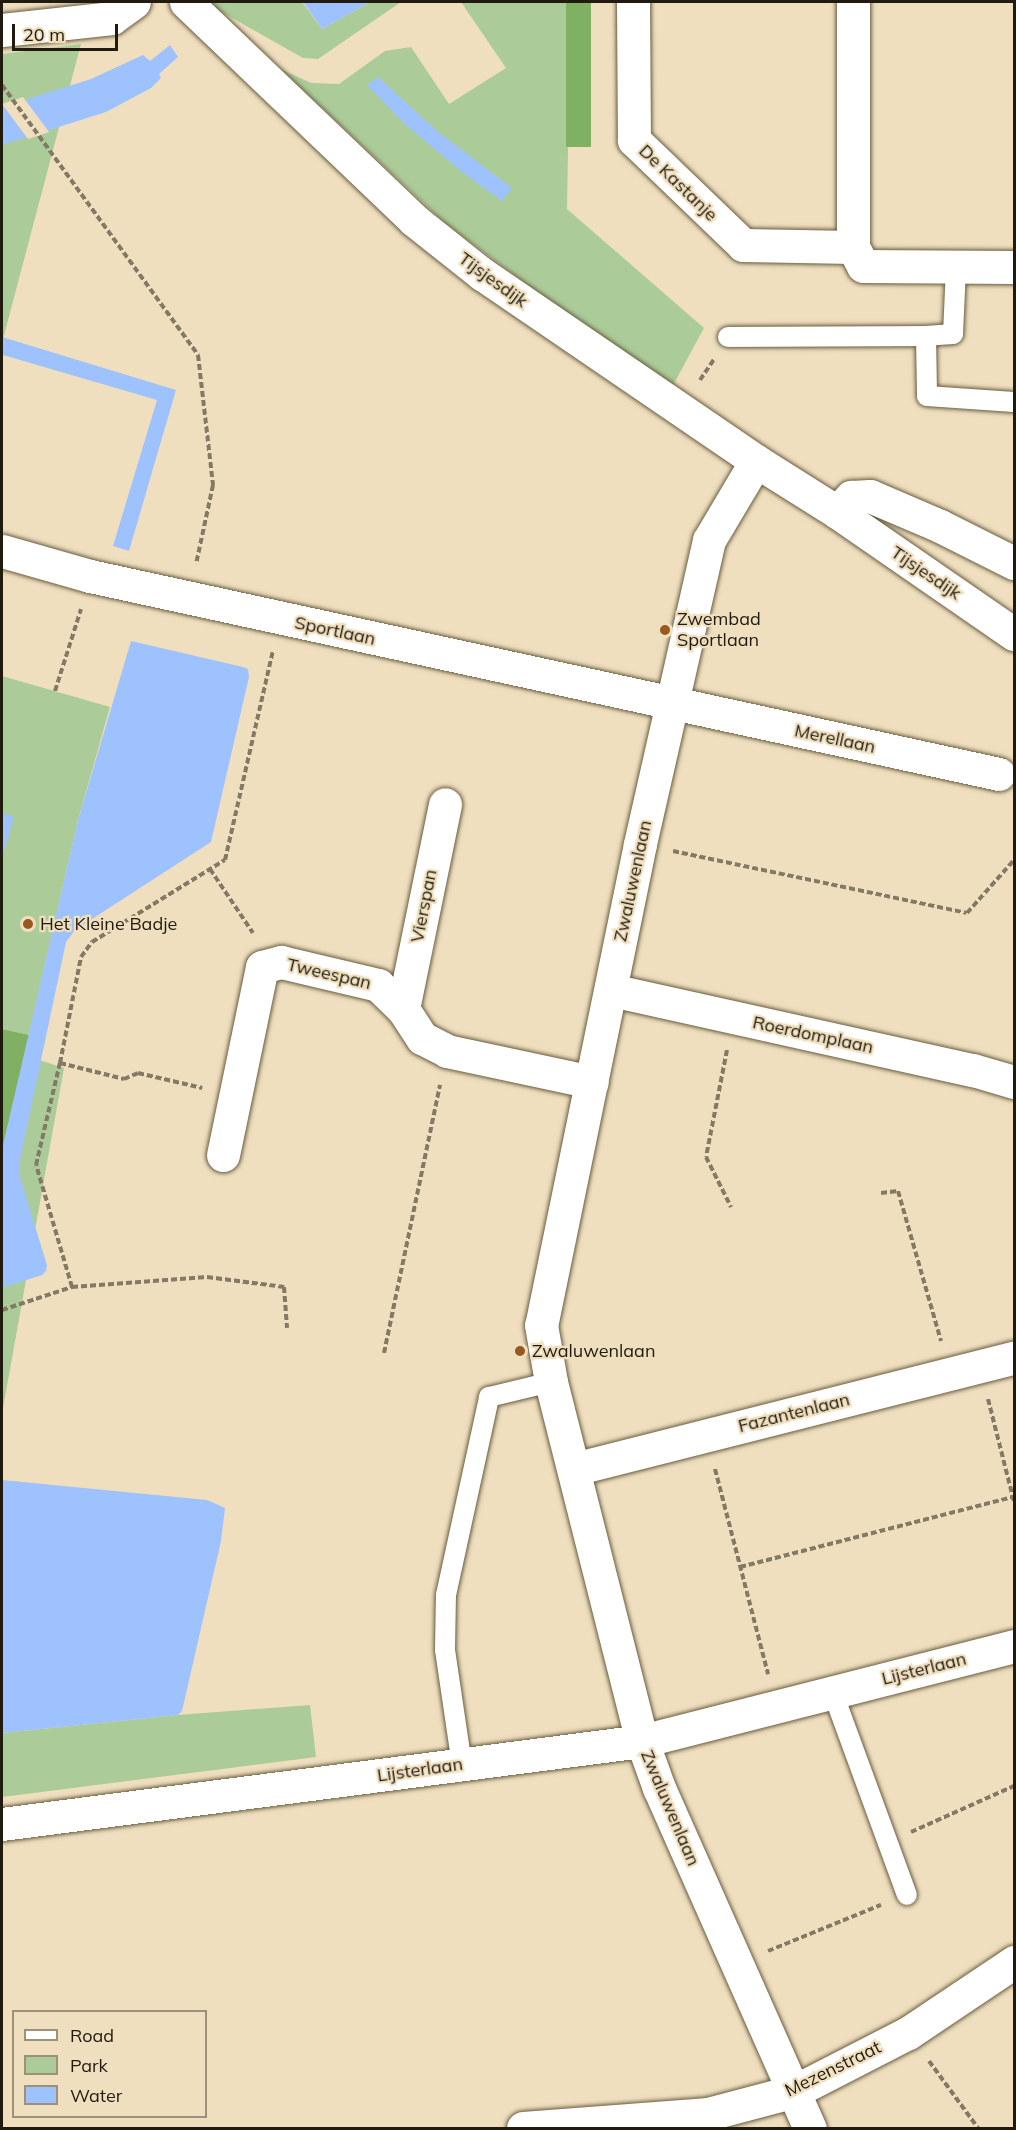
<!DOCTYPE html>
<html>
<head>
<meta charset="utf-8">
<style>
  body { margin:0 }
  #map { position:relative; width:1016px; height:2130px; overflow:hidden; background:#efdfbf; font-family:Mulish,sans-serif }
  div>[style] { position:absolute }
  .green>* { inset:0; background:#abcc99 }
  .forest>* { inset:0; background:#80b062; transform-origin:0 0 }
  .water>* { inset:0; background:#9ec2fe }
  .pier>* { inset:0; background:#efdfbf }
  .path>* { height:4px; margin-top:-2px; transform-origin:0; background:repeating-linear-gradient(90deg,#847964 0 6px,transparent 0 9px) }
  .roads { filter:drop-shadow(0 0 2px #695c3f) drop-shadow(0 0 2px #695c3f) }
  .lane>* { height:20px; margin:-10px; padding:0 10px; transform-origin:10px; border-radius:10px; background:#fff }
  .street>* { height:33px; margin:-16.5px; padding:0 16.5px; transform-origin:16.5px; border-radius:16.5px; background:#fff }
  .dots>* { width:16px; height:16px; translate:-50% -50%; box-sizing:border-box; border:3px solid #efdfbf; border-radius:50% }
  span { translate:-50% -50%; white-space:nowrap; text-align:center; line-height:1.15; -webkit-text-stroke:4.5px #efdfbf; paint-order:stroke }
  .street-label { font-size:18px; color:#211b0f }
  .poi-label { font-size:18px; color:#211b0f }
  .left { translate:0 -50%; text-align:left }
  .frame { position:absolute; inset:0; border:3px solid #211b0f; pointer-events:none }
  .legend { position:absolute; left:12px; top:2010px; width:195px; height:108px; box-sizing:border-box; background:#efdfbf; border:2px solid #9d9179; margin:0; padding:8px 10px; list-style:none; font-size:18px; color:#211b0f }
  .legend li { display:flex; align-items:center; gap:12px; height:30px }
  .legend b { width:30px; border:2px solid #9d9179 }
  .scale { position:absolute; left:12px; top:24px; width:106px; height:27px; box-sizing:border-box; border:3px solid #211b0f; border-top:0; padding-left:8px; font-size:18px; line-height:21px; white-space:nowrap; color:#211b0f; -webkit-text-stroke:4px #efdfbf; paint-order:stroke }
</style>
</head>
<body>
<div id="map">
  <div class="green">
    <div style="clip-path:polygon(209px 2px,302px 2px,322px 29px,370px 2px,401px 2px,318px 59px,303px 58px,220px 11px)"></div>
    <div style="clip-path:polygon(461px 2px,566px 2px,569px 95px,567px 209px,704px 328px,670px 391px,445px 223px,281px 69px,311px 83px,339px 84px,385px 51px,411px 47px,449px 104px,506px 68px)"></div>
    <div style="clip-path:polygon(81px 44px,2px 343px,2px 54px)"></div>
    <div style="clip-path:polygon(2px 676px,110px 707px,78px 820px,29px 1035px,2px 1029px)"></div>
    <div style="clip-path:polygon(2px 1048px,64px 1068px,2px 1414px)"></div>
    <div style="clip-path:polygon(310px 1705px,316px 1757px,2px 1797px,2px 1733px,178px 1715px)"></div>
  </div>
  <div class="forest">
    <div style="left:566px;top:2px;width:25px;height:145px"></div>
    <div style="clip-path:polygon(2px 1029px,29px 1035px,2px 1150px)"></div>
  </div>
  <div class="water">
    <div style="clip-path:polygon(303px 2px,302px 2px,370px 2px,322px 29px)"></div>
    <div style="clip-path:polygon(170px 45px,178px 57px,159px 74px,161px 78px,151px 88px,106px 112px,2px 145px,2px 107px,91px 79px,143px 55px,150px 61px)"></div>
    <div style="clip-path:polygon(378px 77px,438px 132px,512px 188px,502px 201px,462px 172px,407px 126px,367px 85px)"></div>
    <div style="clip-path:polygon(2px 337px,176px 390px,129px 551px,113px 546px,157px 400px,3px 355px,2px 357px)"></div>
    <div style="clip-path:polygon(131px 641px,243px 667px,248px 669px,249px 677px,211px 842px,75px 930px,66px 942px,19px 1164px,19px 1174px,47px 1265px,46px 1271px,42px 1275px,2px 1288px,2px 1150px,78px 820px)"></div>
    <div style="clip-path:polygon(2px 813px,14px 817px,2px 858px)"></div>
    <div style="clip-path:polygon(2px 1480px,207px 1500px,225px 1508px,221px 1541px,182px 1711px,178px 1715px,2px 1733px)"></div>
  </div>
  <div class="pier">
    <div style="clip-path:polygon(23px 97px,49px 132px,28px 139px,2px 104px)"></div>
  </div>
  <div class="path">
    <div style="left:2px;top:85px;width:334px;rotate:54deg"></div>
    <div style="left:198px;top:355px;width:131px;rotate:83.4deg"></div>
    <div style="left:213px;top:485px;width:81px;rotate:102.1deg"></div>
    <div style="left:700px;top:380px;width:25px;rotate:-56deg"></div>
    <div style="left:55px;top:691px;width:86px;rotate:-72.4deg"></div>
    <div style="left:673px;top:851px;width:300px;rotate:11.9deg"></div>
    <div style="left:967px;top:913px;width:71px;rotate:-48.4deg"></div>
    <div style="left:210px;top:869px;width:77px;rotate:56.1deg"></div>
    <div style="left:727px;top:1050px;width:109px;rotate:101.1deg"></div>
    <div style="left:706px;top:1157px;width:56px;rotate:63.4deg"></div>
    <div style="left:60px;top:1063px;width:66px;rotate:14deg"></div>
    <div style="left:124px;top:1079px;width:15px;rotate:-23deg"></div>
    <div style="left:138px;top:1073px;width:66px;rotate:13.2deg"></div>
    <div style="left:881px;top:1193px;width:17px;rotate:-7deg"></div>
    <div style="left:898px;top:1191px;width:156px;rotate:74deg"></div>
    <div style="left:72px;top:1287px;width:127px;rotate:-106.4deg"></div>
    <div style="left:36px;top:1165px;width:105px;rotate:-76.8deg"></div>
    <div style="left:60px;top:1063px;width:108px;rotate:-78.8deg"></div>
    <div style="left:81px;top:957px;width:19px;rotate:-54deg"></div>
    <div style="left:92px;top:942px;width:156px;rotate:-31.7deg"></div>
    <div style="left:225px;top:860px;width:214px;rotate:-77.1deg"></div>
    <div style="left:2px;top:1310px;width:74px;rotate:-18.2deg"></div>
    <div style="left:72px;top:1287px;width:135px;rotate:-4.2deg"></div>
    <div style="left:207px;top:1277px;width:78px;rotate:7.4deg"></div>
    <div style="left:284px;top:1287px;width:41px;rotate:85.8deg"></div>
    <div style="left:384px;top:1353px;width:274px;rotate:-78.2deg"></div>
    <div style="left:988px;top:1399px;width:106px;rotate:75.8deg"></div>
    <div style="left:715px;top:1469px;width:212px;rotate:75.5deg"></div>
    <div style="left:740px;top:1567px;width:282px;rotate:-14.4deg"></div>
    <div style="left:911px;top:1832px;width:113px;rotate:-24.1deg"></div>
    <div style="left:768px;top:1951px;width:122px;rotate:-22.2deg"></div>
    <div style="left:929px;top:2061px;width:83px;rotate:53.8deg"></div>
  </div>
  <div class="roads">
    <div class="lane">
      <div style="left:956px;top:268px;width:66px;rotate:92.6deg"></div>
      <div style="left:953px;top:334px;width:27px;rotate:176deg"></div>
      <div style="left:926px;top:336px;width:60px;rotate:89deg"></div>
      <div style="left:927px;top:396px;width:87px;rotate:3.9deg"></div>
      <div style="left:728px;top:337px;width:198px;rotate:-0.3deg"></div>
      <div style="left:833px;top:1693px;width:215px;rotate:69.9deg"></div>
      <div style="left:462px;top:1765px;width:116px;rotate:-98.4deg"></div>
      <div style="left:445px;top:1650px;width:55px;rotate:-89deg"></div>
      <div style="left:446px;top:1595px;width:203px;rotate:-77.7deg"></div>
      <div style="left:489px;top:1397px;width:64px;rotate:-13.6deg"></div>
    </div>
    <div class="street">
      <div style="left:186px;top:2px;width:315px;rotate:43.7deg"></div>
      <div style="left:414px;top:220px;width:87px;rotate:38.5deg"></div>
      <div style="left:482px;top:274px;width:332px;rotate:34.3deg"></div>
      <div style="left:756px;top:461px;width:96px;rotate:32.2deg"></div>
      <div style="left:837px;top:512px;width:215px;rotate:34.6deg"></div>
      <div style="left:633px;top:2px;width:138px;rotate:89.6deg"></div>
      <div style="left:634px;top:140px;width:151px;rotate:43.9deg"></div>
      <div style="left:743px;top:245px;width:110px;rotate:1deg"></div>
      <div style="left:853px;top:247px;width:21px;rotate:62deg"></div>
      <div style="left:863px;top:266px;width:151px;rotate:0.4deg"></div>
      <div style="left:853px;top:2px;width:245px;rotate:90deg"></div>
      <div style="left:2px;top:30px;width:111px;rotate:-6.2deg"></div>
      <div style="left:112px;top:18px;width:27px;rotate:-36deg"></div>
      <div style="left:756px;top:461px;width:92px;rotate:120.7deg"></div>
      <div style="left:709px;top:540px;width:312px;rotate:102.8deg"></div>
      <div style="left:640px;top:844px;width:491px;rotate:101.6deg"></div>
      <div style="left:541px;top:1325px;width:58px;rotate:80deg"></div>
      <div style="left:551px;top:1382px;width:370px;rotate:75.8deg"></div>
      <div style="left:642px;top:1741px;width:50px;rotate:70.1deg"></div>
      <div style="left:659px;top:1788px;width:372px;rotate:66.1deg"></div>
      <div style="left:837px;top:512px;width:21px;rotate:-47deg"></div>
      <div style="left:851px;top:497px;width:19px;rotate:-3deg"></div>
      <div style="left:870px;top:496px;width:76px;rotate:23.2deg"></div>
      <div style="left:940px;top:526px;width:83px;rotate:26.6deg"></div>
      <div style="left:2px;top:551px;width:91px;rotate:15.9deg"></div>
      <div style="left:90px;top:576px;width:930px;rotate:12.29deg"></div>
      <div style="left:611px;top:990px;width:371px;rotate:12.5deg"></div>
      <div style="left:973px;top:1070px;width:43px;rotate:16.3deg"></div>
      <div style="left:403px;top:1009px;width:209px;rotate:-78.4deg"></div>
      <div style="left:223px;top:1155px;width:192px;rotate:-78.3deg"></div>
      <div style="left:262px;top:967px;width:20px;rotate:-15deg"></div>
      <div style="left:281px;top:962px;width:100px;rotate:13.3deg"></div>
      <div style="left:378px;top:985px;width:35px;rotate:44deg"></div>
      <div style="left:403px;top:1009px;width:35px;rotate:57deg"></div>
      <div style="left:422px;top:1038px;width:28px;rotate:27deg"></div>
      <div style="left:447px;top:1051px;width:148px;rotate:12.1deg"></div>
      <div style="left:574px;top:1469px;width:454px;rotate:-14.2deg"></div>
      <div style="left:2px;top:1824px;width:645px;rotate:-7.39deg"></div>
      <div style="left:642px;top:1741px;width:384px;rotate:-14.3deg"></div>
      <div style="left:523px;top:2128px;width:186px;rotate:-4.3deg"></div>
      <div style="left:708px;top:2114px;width:90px;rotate:-14.8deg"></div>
      <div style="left:795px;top:2091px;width:127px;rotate:-27.2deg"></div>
      <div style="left:908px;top:2033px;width:128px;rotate:-33.8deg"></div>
    </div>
  </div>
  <div class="dots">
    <div style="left:665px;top:630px;background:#97591f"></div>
    <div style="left:28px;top:924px;background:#97591f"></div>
    <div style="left:520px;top:1351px;background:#97591f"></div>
  </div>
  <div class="street-label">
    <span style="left:678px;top:183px;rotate:44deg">De Kastanje</span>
    <span style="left:493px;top:280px;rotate:36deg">Tijsjesdijk</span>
    <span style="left:926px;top:573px;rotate:34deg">Tijsjesdijk</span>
    <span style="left:335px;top:631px;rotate:12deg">Sportlaan</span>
    <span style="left:835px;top:739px;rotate:12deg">Merellaan</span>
    <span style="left:633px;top:881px;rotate:-78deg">Zwaluwenlaan</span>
    <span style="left:424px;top:906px;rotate:-79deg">Vierspan</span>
    <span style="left:329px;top:974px;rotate:13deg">Tweespan</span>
    <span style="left:813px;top:1035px;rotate:12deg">Roerdomplaan</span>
    <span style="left:794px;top:1413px;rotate:-14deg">Fazantenlaan</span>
    <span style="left:924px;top:1669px;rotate:-14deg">Lijsterlaan</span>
    <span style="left:420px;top:1770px;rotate:-8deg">Lijsterlaan</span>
    <span style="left:670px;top:1808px;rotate:67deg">Zwaluwenlaan</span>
    <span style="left:833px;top:2069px;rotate:-26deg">Mezenstraat</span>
  </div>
  <div class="poi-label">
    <span class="left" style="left:677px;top:630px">Zwembad<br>Sportlaan</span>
    <span class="left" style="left:40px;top:924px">Het Kleine Badje</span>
    <span class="left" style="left:532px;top:1351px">Zwaluwenlaan</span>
  </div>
  <div class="frame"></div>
  <ul class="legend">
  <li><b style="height:8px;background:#fff"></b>Road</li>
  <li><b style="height:16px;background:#abcc99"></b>Park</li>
  <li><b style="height:16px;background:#9ec2fe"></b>Water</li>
  </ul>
  <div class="scale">20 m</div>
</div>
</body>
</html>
